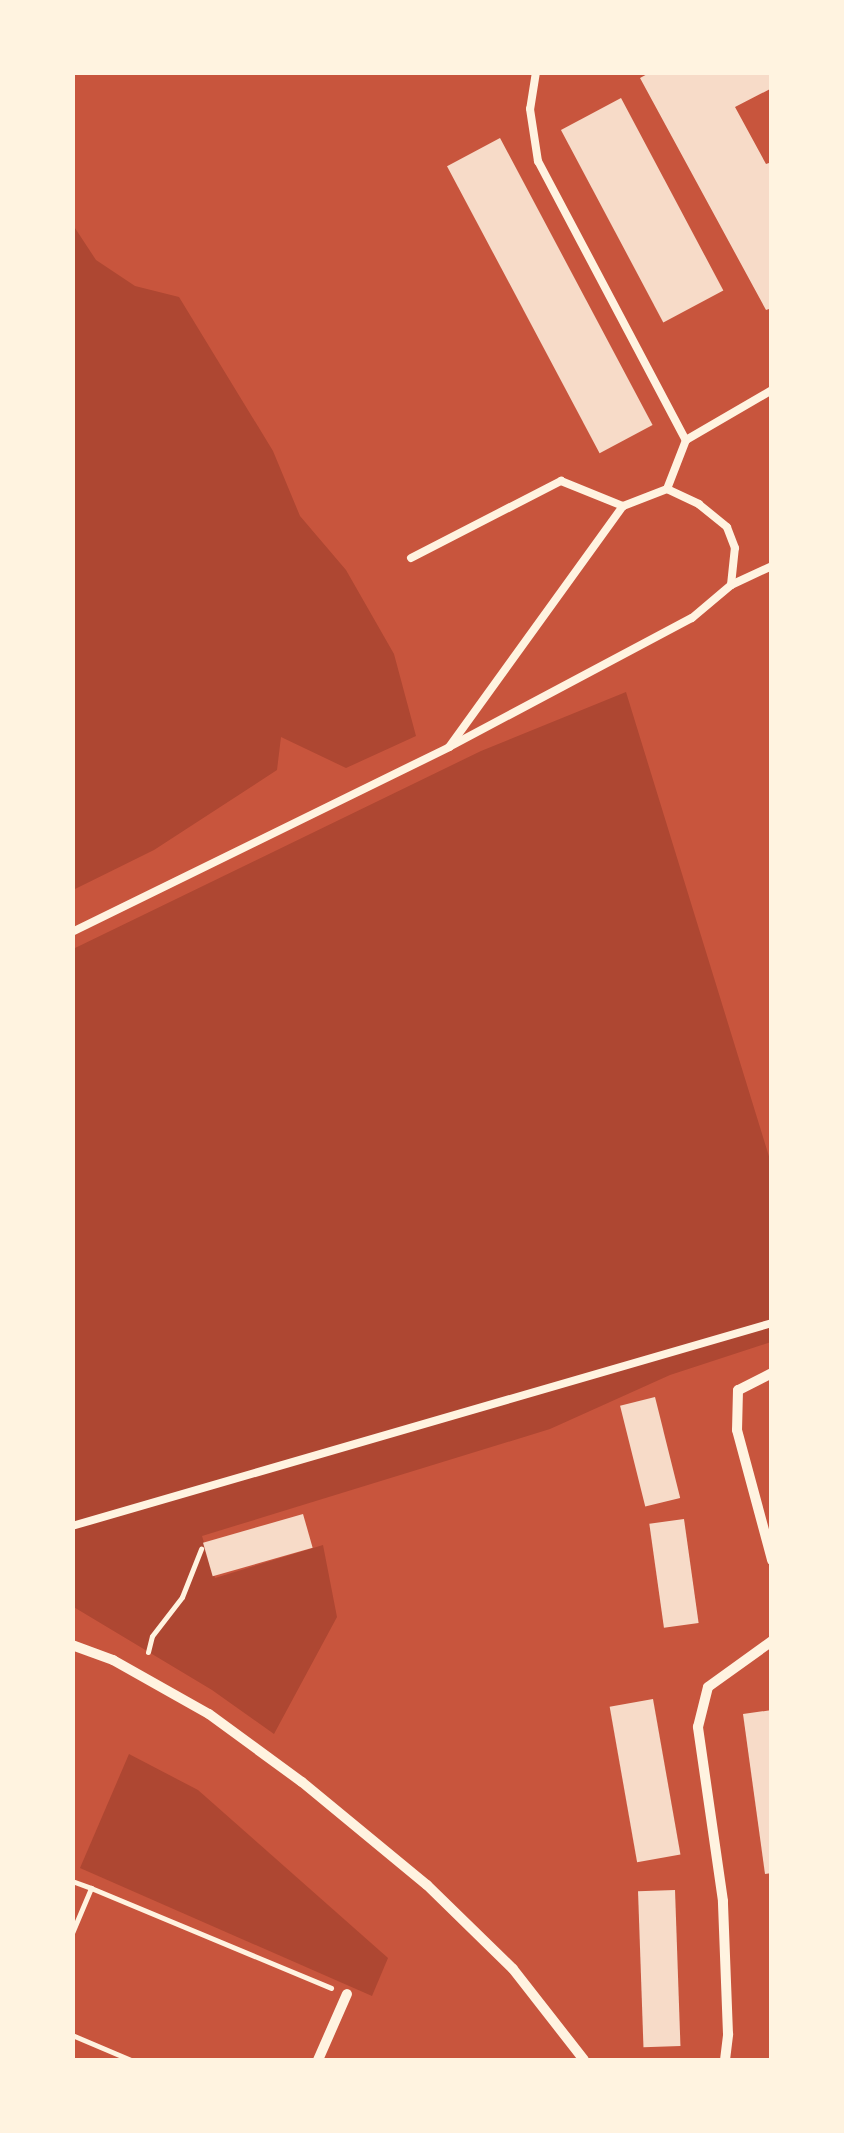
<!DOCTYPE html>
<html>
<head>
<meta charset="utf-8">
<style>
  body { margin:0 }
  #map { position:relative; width:844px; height:2133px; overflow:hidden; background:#c8553d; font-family:Barlow,sans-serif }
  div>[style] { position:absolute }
  .green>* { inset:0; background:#ae4732 }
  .building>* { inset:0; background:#f7dbc8; transform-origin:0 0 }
  .path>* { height:5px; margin:-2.5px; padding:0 2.5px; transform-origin:2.5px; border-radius:2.5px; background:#fff3e0 }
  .service>* { height:8px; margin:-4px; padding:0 4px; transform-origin:4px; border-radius:4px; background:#fff3e0 }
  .minor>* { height:10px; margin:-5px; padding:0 5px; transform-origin:5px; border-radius:5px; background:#fff3e0 }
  span { translate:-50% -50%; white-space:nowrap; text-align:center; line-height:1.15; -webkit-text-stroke:9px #fff3e0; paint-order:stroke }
  .frame { position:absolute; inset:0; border:75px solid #fff3e0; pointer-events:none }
</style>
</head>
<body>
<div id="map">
  <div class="green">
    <div style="clip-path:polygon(73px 225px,96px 260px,135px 286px,179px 297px,273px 451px,300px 516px,346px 570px,394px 654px,416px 736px,346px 768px,281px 737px,277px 770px,154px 850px,73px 890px)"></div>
    <div style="clip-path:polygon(626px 692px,771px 1163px,771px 1342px,670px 1375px,550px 1429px,202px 1536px,215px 1578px,323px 1545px,337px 1617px,274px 1734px,212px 1690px,72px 1606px,73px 949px,481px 751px)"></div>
    <div style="clip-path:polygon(129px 1754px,198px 1790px,388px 1958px,372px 1996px,80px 1868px)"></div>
  </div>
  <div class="building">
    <div style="clip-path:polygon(651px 72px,772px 72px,772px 88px,735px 107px,766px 164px,772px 162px,772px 308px,766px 310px,640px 78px)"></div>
    <div style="left:621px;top:98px;width:218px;height:68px;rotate:62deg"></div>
    <div style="left:500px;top:138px;width:325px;height:60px;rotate:62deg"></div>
    <div style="left:655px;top:1397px;width:104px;height:36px;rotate:76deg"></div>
    <div style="left:303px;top:1514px;width:35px;height:104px;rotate:74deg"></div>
    <div style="left:684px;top:1519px;width:105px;height:35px;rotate:82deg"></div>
    <div style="left:653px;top:1699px;width:158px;height:44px;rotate:80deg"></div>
    <div style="clip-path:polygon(772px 1710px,772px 1873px,765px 1874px,743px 1714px)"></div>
    <div style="left:675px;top:1890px;width:156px;height:37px;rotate:88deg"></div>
  </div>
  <div class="path">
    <div style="left:148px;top:1652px;width:16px;rotate:-76deg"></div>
    <div style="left:152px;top:1636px;width:49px;rotate:-52.4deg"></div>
    <div style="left:182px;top:1597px;width:52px;rotate:-68.4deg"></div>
    <div style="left:72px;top:1881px;width:20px;rotate:20deg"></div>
    <div style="left:72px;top:1933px;width:49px;rotate:-67.1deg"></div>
    <div style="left:91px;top:1888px;width:260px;rotate:22.6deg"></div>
    <div style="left:72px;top:2035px;width:64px;rotate:23deg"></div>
  </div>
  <div class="service">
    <div style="left:536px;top:72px;width:37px;rotate:99deg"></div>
    <div style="left:530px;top:109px;width:53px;rotate:81.3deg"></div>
    <div style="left:538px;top:161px;width:316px;rotate:62.1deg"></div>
    <div style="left:667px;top:489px;width:53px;rotate:-68.8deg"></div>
    <div style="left:686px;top:440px;width:99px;rotate:-30.2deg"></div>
    <div style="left:411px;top:558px;width:169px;rotate:-27.2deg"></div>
    <div style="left:561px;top:481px;width:67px;rotate:22deg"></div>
    <div style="left:731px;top:585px;width:45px;rotate:-24.9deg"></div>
    <div style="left:72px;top:932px;width:420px;rotate:-26.1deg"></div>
    <div style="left:449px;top:747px;width:275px;rotate:-28deg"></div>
    <div style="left:692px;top:618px;width:51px;rotate:-40.2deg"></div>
    <div style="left:731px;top:585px;width:37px;rotate:-84deg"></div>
    <div style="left:735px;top:548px;width:22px;rotate:-111deg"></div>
    <div style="left:727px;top:527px;width:36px;rotate:-141deg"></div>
    <div style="left:699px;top:504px;width:35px;rotate:-155deg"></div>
    <div style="left:667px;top:489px;width:47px;rotate:158.9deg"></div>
    <div style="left:623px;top:506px;width:297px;rotate:125.8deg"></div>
    <div style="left:72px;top:1526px;width:729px;rotate:-16.17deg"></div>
  </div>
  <div class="minor">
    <div style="left:772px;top:1373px;width:38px;rotate:153deg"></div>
    <div style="left:738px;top:1390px;width:40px;rotate:91.4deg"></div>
    <div style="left:737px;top:1430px;width:135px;rotate:74.9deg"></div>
    <div style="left:72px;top:1645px;width:44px;rotate:20.1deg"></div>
    <div style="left:113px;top:1660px;width:110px;rotate:29.4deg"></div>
    <div style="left:209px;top:1714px;width:115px;rotate:36.2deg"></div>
    <div style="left:302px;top:1782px;width:162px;rotate:39.5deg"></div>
    <div style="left:427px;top:1885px;width:120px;rotate:44.3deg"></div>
    <div style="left:513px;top:1969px;width:115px;rotate:52deg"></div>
    <div style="left:318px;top:2060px;width:72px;rotate:-66.3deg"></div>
    <div style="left:725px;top:2060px;width:26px;rotate:-83deg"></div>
    <div style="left:728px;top:2034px;width:133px;rotate:-92.2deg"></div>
    <div style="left:723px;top:1901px;width:176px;rotate:-98.2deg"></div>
    <div style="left:698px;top:1727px;width:41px;rotate:-76deg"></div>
    <div style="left:708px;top:1687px;width:79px;rotate:-35.7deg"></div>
  </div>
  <div class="frame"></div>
</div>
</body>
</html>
